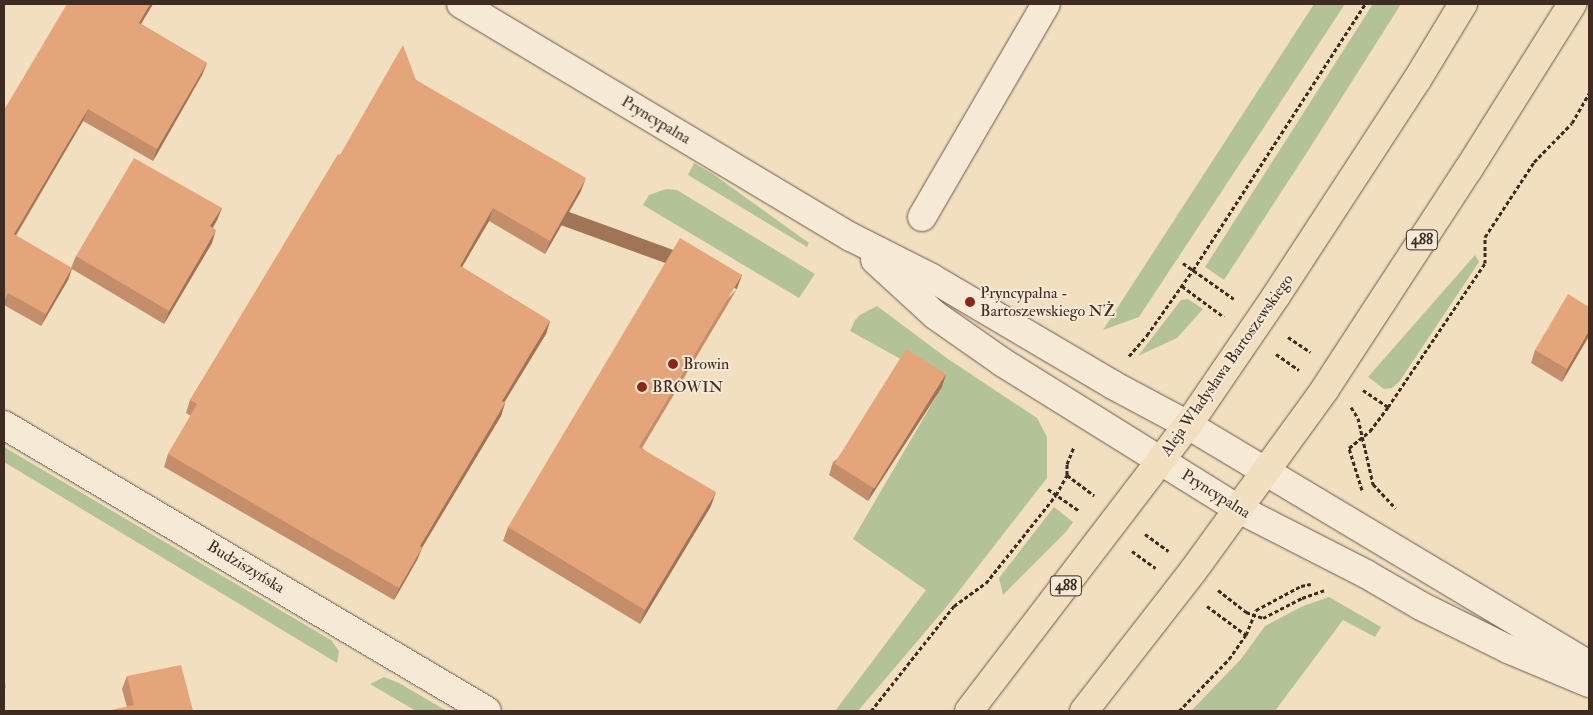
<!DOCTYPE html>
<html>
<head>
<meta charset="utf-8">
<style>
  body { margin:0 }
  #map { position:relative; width:1593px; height:715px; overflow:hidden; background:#f1dfc0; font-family:"IM FELL Double Pica",serif }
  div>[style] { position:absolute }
  .green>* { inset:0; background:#b4c397 }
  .path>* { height:3px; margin-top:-1.5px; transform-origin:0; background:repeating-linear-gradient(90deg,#3e2c22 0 4px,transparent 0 6.5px) }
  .roads { filter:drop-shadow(0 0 1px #6b594a) drop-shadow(0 0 1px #6b594a) }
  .minor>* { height:28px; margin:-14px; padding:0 14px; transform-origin:14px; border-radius:14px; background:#f6ead6 }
  .major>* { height:28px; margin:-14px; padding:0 14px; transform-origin:14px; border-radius:14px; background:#f1dfc0 }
  .wall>* { inset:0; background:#c58e6a }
  .shaded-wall>* { inset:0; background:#a07456; transform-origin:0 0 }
  .building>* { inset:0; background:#e5a57b; transform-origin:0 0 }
  .dots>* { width:14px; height:14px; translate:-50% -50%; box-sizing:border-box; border:2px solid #f6ead6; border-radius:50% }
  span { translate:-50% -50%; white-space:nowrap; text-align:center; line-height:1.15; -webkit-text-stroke:4px #f6ead6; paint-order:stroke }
  .shield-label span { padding:1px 4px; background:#f6ead6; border:1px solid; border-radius:4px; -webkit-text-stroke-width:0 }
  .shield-label { font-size:15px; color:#3e2c22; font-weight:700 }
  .street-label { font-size:16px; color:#3e2c22 }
  .poi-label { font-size:16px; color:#3e2c22 }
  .left { translate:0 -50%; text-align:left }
  .frame { position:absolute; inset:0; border:5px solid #3e2c22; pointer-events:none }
</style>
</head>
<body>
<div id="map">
  <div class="green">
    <div style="clip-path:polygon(1314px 4px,1345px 4px,1139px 317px,1103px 330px)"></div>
    <div style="clip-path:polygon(1373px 4px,1401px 4px,1306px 154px,1224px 280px,1205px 267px)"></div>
    <div style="clip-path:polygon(694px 163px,713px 174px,809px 243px,807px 247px,688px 175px)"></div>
    <div style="clip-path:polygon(666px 189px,677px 190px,815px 274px,799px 298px,643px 205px,649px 195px)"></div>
    <div style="clip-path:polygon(1475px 255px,1479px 262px,1399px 382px,1392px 388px,1384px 389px,1368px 377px)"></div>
    <div style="clip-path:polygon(1188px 299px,1203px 309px,1177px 338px,1138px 356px,1181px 300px)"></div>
    <div style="clip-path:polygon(877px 306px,948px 359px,1037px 418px,1047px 437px,1047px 478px,948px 605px,858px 711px,835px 711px,926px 590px,853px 539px,944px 383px,850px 331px,855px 320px,860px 315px)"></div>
    <div style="clip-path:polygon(4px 447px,331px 640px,339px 651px,337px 663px,4px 462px)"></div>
    <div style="clip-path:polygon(1054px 507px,1073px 522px,1066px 532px,1003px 595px,999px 578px)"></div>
    <div style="clip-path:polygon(1329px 597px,1381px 627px,1375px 637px,1343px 620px,1275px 711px,1191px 711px,1241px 659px,1265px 626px,1303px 606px)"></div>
    <div style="clip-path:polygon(384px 677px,399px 683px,447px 711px,416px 711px,370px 684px)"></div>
  </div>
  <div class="path">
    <div style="left:1183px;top:263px;width:62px;rotate:35.2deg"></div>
    <div style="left:1182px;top:286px;width:52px;rotate:36.4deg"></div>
    <div style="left:1288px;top:337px;width:27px;rotate:34deg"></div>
    <div style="left:1276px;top:354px;width:28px;rotate:35deg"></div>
    <div style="left:1129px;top:356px;width:28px;rotate:-49deg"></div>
    <div style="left:1147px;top:335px;width:80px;rotate:-54.7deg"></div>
    <div style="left:1193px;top:270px;width:317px;rotate:-57.1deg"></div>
    <div style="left:1363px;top:390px;width:30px;rotate:34deg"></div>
    <div style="left:1351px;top:407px;width:13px;rotate:58deg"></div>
    <div style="left:1358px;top:418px;width:68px;rotate:77.2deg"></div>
    <div style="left:1373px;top:484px;width:33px;rotate:47deg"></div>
    <div style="left:1067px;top:475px;width:34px;rotate:37deg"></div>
    <div style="left:1048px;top:489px;width:38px;rotate:35deg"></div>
    <div style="left:1362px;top:490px;width:44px;rotate:-107.2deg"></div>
    <div style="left:1349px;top:448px;width:27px;rotate:-39deg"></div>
    <div style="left:1370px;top:431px;width:30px;rotate:-53deg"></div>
    <div style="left:1388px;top:407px;width:174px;rotate:-56deg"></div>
    <div style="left:1485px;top:263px;width:26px;rotate:-90deg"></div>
    <div style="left:1485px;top:237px;width:90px;rotate:-56.8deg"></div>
    <div style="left:1534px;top:162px;width:54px;rotate:-45.7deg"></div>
    <div style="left:1572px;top:123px;width:34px;rotate:-60deg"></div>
    <div style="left:1145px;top:534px;width:29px;rotate:36deg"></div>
    <div style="left:1132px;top:551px;width:29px;rotate:36deg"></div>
    <div style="left:1218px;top:590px;width:36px;rotate:38deg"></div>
    <div style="left:1246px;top:612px;width:18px;rotate:19deg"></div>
    <div style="left:1263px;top:618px;width:44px;rotate:-27.1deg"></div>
    <div style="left:1302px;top:598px;width:24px;rotate:-19deg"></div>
    <div style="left:1207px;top:606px;width:49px;rotate:36.6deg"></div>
    <div style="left:871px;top:711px;width:134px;rotate:-51.7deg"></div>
    <div style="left:954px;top:606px;width:39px;rotate:-36deg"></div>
    <div style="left:986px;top:583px;width:112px;rotate:-51.5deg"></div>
    <div style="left:1056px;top:495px;width:23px;rotate:-61deg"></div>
    <div style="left:1067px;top:475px;width:11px;rotate:-90deg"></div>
    <div style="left:1067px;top:464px;width:18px;rotate:-68deg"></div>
    <div style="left:1179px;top:711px;width:72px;rotate:-46.1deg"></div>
    <div style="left:1229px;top:659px;width:29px;rotate:-55deg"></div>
    <div style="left:1246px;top:635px;width:27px;rotate:-68deg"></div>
    <div style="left:1256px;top:610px;width:51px;rotate:-28.1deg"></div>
    <div style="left:1301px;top:586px;width:10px;rotate:-11deg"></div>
  </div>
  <div class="roads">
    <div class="minor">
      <div style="left:461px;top:4px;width:454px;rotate:30.9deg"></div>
      <div style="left:851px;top:237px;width:89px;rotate:26.9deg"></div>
      <div style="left:930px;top:277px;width:212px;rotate:30.5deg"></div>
      <div style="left:1113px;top:385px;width:85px;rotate:28.1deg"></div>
      <div style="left:1188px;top:425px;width:467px;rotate:30.9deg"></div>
      <div style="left:922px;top:217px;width:246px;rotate:-59.8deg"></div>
      <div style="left:875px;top:260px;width:81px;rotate:42.5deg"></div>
      <div style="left:935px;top:315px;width:82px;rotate:35deg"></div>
      <div style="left:1002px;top:362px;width:277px;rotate:31.9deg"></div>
      <div style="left:1237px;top:508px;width:145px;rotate:27.1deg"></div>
      <div style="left:1366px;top:574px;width:64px;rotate:30.2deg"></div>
      <div style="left:1421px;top:606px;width:97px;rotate:26.3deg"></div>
      <div style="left:1508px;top:649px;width:88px;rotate:22.8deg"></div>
      <div style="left:4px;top:425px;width:561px;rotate:30.63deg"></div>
    </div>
    <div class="major">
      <div style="left:969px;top:711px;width:360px;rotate:-52.6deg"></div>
      <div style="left:1188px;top:425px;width:156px;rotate:-55.7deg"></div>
      <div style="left:1276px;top:296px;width:258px;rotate:-56.9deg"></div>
      <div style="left:1417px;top:80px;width:89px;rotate:-58.8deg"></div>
      <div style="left:1084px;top:711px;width:177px;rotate:-52.1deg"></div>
      <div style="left:1193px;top:571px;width:225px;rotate:-54deg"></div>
      <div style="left:1325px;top:389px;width:262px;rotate:-56.9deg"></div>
      <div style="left:1468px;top:170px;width:196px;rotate:-57.9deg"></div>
    </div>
  </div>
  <div class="wall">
    <div style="clip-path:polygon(153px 4px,141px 24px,207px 63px,202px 75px,153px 161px,83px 121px,16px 236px,71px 268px,76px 256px,222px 208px,217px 220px,213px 228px,212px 243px,164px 324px,72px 269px,68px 280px,41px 326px,4px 305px,4px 306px,4px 110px)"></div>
    <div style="clip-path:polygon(416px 80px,581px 191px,545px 254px,489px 221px,462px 267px,550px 321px,546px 334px,504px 403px,505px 403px,501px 416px,422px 548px,417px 560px,394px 600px,164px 467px,168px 454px,191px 416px,186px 413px,190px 400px,340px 155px)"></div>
    <div style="clip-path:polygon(737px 289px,642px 448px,711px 506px,640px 624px,503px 541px,508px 527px)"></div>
    <div style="clip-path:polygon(1589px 307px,1589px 336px,1562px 382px,1531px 363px,1535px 350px)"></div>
    <div style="clip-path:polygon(946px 374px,942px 387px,868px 501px,829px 475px,833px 462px)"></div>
    <div style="clip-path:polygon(127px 676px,193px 711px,127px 707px,122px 689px)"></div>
  </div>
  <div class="shaded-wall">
    <div style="clip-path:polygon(150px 4px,153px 4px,134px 35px,139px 23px)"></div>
    <div style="clip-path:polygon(207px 63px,202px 75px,153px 161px,157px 149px)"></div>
    <div style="clip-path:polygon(88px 109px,83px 121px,9px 246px,14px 234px)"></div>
    <div style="clip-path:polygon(586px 178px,581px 191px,545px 254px,550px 241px)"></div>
    <div style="clip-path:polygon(222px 208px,217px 220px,206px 239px,210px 226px)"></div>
    <div style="clip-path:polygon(493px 208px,489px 221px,455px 279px,460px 266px)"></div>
    <div style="clip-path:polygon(216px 230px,212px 243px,164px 324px,169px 311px)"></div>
    <div style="clip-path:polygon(72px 268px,68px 280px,41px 326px,46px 314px)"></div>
    <div style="left:742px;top:275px;width:15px;height:200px;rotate:110deg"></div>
    <div style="clip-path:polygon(550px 321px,546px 334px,497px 414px,502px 401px)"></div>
    <div style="clip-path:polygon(1589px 331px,1589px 336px,1562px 382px,1567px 369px)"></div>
    <div style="clip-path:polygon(946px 374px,942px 387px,868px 501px,873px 488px)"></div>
    <div style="clip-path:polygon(505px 403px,501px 416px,415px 559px,420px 546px)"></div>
    <div style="clip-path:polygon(716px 492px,711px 506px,640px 624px,645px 610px)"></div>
    <div style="clip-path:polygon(422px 548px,417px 560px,394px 600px,399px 588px)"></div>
  </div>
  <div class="building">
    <div style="clip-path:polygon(67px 4px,150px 4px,139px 23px,207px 63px,157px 149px,88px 109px,14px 234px,72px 268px,46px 314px,8px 293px,4px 301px,4px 110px)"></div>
    <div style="clip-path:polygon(403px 45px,416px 80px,586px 178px,550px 241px,493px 208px,460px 266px,550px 321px,502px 401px,505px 403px,420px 546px,422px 548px,399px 588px,168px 454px,197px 404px,190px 400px,338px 154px,340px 155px)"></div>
    <div style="clip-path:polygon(134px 158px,222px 208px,210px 226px,216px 230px,169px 311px,76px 256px)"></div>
    <div style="clip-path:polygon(680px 238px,742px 275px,639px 447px,716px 492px,645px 610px,508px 527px)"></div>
    <div style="clip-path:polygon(1568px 294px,1589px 307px,1589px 331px,1567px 369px,1535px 350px)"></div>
    <div style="left:906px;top:349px;width:47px;height:135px;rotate:32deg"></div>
    <div style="clip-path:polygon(181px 665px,193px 711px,107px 711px,134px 705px,127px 676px)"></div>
    <div style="clip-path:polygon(4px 676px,6px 688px,4px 689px)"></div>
  </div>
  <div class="dots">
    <div style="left:970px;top:302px;background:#8f2418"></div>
    <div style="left:673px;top:364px;background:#8f2418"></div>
    <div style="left:642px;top:387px;background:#8f2418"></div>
  </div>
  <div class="shield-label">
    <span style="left:1422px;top:240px">488</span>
    <span style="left:1066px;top:586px">488</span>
  </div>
  <div class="street-label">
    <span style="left:656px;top:120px;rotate:31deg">Pryncypalna</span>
    <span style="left:1227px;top:365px;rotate:-55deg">Aleja Władysława Bartoszewskiego</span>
    <span style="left:1216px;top:494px;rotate:32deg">Pryncypalna</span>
    <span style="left:246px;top:567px;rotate:31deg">Budziszyńska</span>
  </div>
  <div class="poi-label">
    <span class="left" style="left:980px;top:302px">Pryncypalna -<br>Bartoszewskiego NŻ</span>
    <span class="left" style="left:683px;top:364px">Browin</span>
    <span class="left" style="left:652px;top:387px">BROWIN</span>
  </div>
  <div class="frame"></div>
</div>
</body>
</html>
